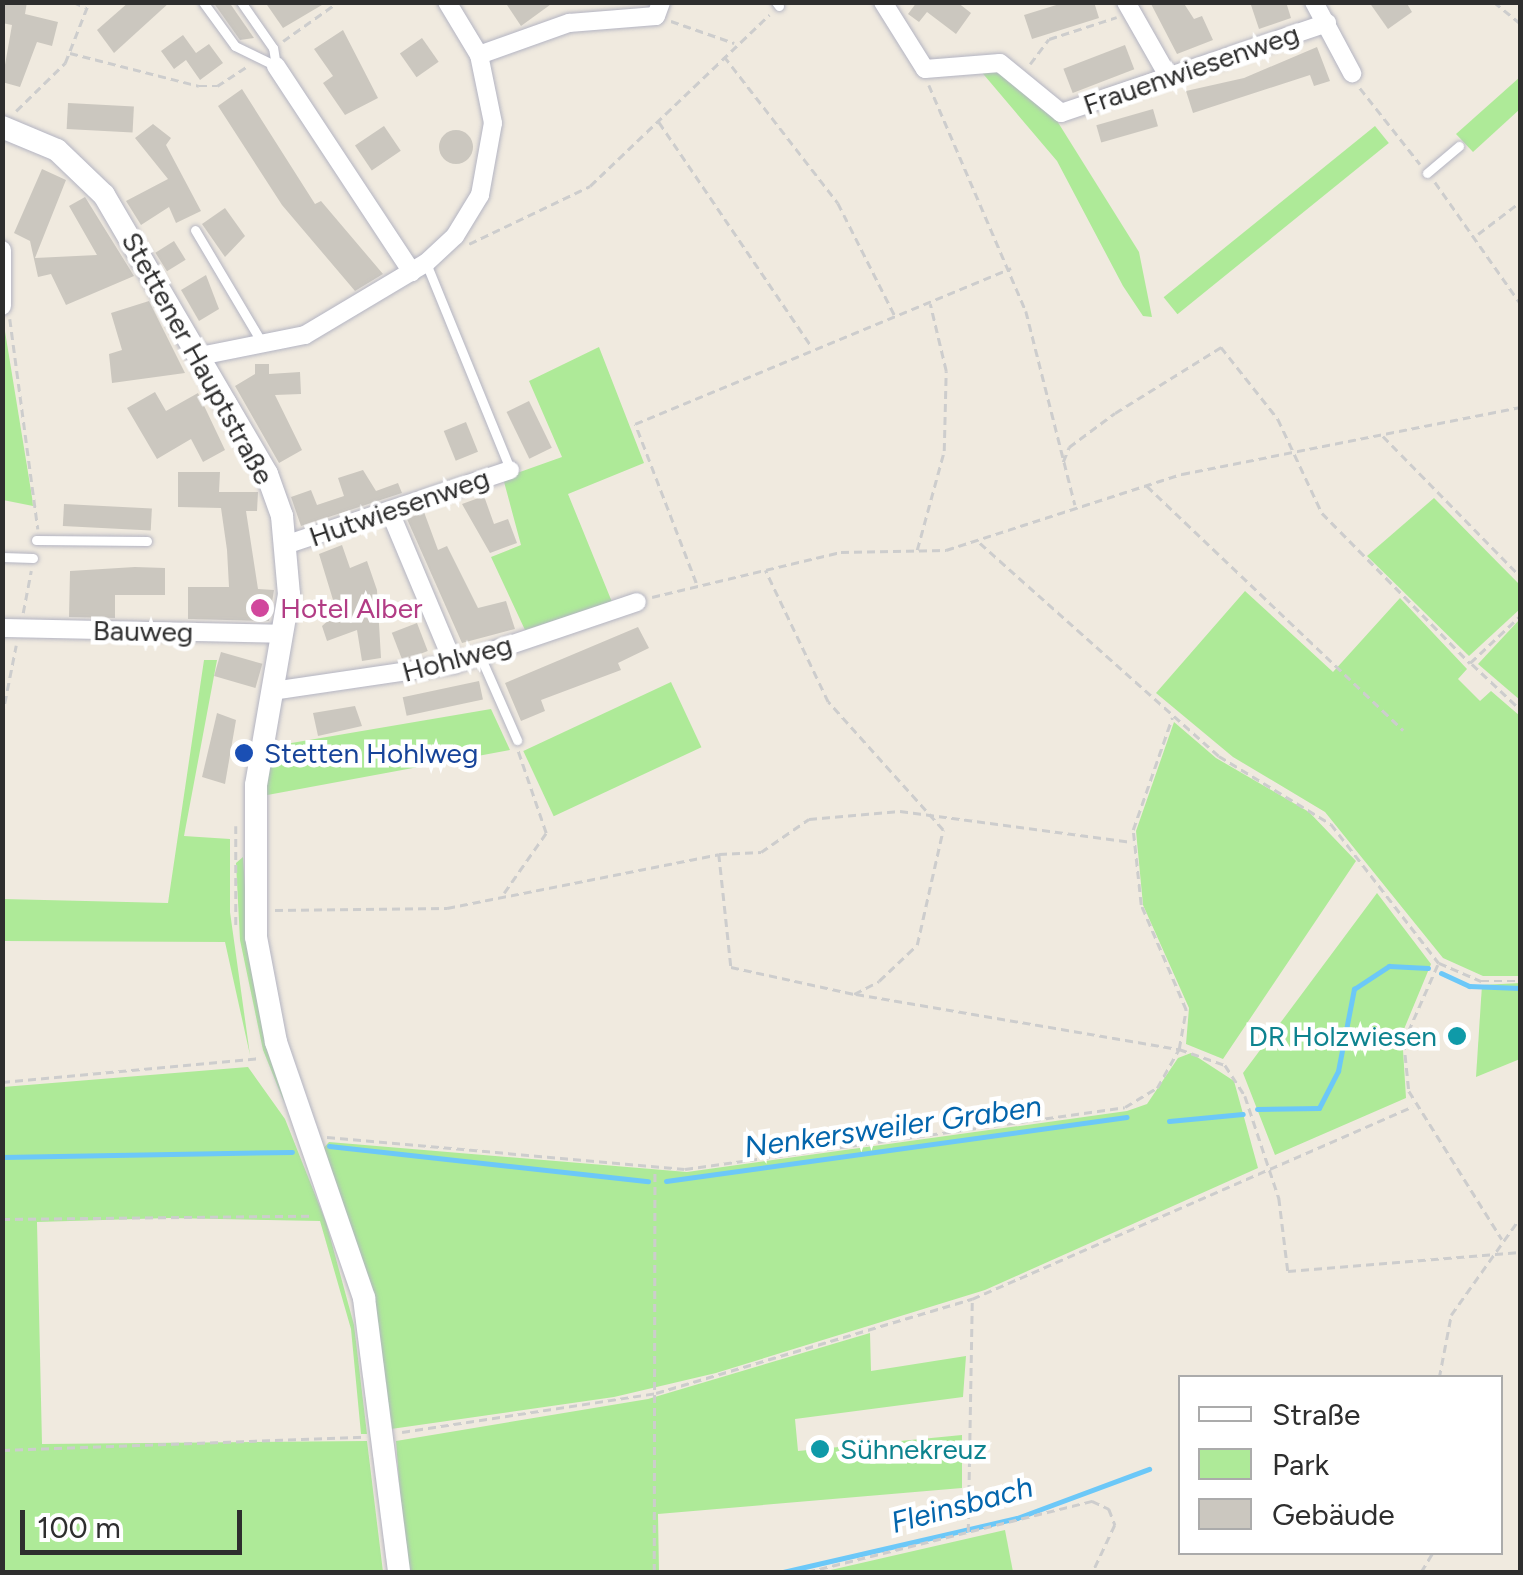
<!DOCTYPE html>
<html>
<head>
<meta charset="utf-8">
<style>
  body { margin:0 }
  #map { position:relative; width:1523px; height:1575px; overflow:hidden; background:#f0eadf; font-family:Figtree,sans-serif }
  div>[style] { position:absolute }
  .green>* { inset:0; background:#aeea98; transform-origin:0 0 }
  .stream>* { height:5px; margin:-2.5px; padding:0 2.5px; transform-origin:2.5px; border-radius:2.5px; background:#6cc8f8 }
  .building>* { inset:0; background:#cbc7bf; transform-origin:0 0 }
  .round { border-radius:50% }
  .path>* { height:2.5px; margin-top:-1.25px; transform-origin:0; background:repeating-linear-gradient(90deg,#cdcdcd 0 8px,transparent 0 13px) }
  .roads { filter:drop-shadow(0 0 2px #b3b4c2) drop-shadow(0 0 2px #b3b4c2) }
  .lane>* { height:9px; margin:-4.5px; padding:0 4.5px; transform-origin:4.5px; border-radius:4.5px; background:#fff }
  .street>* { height:18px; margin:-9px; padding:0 9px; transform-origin:9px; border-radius:9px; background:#fff }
  .secondary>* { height:22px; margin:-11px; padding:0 11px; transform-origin:11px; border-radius:11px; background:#fff }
  .dots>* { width:28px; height:28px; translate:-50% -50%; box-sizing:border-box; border:5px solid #fff; border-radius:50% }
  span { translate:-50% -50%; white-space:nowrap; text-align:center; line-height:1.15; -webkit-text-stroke:9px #fff; paint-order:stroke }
  .street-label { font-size:28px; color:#2e2e2e }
  .hotel-label { font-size:28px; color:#b23c85 }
  .left { translate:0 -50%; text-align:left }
  .transit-label { font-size:28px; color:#164399 }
  .culture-label { font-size:28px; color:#0d838f }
  .right { translate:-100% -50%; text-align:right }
  .water-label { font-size:30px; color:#0365ac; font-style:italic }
  .frame { position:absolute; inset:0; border:5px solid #2e2e2e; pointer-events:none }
  .legend { position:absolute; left:1178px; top:1375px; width:325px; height:180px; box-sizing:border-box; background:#fff; border:2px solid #ababab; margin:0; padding:12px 18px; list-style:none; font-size:30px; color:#2e2e2e }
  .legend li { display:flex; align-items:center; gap:20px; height:50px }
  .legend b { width:50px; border:2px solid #ababab }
  .scale { position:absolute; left:20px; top:1510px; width:222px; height:45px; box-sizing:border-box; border:5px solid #2e2e2e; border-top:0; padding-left:12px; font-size:30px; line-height:35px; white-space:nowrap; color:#2e2e2e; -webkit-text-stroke:8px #fff; paint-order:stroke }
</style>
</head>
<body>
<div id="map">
  <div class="green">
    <div style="clip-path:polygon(999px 66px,1054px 116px,1139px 252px,1152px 317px,1143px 316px,1123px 286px,1057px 161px,979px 69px)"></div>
    <div style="clip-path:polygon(1520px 77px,1520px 109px,1473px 152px,1456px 134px)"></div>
    <div style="left:1375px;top:126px;width:22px;height:272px;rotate:51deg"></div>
    <div style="clip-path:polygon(2px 313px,32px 497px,33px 506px,3px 500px)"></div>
    <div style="clip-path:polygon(599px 347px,644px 463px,568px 494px,612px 602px,525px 630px,491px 557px,521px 545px,503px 478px,562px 457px,529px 381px)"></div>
    <div style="clip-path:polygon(1434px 498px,1520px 585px,1520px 609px,1469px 656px,1367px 556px)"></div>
    <div style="clip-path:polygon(1245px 591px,1333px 672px,1400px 598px,1467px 669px,1458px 679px,1480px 701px,1491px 691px,1520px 716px,1520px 976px,1483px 976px,1443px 958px,1325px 812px,1233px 757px,1156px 693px)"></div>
    <div style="clip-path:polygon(1520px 619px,1520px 700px,1478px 664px)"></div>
    <div style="clip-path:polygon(204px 660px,217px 660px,184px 836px,230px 839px,230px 912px,250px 1055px,225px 942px,3px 941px,3px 899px,168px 903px)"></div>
    <div style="left:671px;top:682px;width:72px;height:163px;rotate:65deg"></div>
    <div style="clip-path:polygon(491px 709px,510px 750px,262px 796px,268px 747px)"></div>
    <div style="clip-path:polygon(1174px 722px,1216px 758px,1309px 812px,1356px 861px,1223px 1059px,1186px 1044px,1189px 1008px,1143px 905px,1136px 831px)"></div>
    <div style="clip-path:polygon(243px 857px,245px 888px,284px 1102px,263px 1050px,240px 940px,236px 863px)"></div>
    <div style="clip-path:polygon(1377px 893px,1431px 964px,1402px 1034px,1406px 1098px,1275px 1155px,1243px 1073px)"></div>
    <div style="clip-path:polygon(1520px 983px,1520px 1059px,1476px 1077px,1482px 985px)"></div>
    <div style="clip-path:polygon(1191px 1053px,1234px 1081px,1258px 1168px,985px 1290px,716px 1373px,614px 1397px,391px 1429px,322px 1150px,329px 1142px,687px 1172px,1127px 1111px,1147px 1104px,1178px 1058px)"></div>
    <div style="clip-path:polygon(248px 1067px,285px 1119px,326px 1222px,354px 1325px,367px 1434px,361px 1434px,351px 1329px,320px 1221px,169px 1218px,37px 1222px,42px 1444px,367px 1441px,383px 1572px,3px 1572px,3px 1087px)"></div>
    <div style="clip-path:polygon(870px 1333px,871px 1371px,966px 1356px,963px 1397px,795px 1419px,798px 1451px,962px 1435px,962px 1488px,658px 1514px,659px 1572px,406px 1572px,396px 1441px,648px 1399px)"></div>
    <div style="clip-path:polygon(1005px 1530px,1013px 1572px,822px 1572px)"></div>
  </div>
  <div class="stream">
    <div style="left:1441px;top:973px;width:31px;rotate:25deg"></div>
    <div style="left:1469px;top:986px;width:51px;rotate:2.2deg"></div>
    <div style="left:1257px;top:1109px;width:62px;rotate:-0.9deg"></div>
    <div style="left:1319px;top:1108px;width:42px;rotate:-62.8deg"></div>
    <div style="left:1338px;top:1071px;width:84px;rotate:-79deg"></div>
    <div style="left:1354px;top:989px;width:42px;rotate:-33.3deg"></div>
    <div style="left:1389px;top:966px;width:39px;rotate:3deg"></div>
    <div style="left:1169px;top:1121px;width:74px;rotate:-5.4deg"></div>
    <div style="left:329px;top:1146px;width:321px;rotate:6.3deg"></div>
    <div style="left:2px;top:1157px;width:290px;rotate:-1deg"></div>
    <div style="left:666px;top:1181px;width:465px;rotate:-7.9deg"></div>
    <div style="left:783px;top:1572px;width:240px;rotate:-13deg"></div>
    <div style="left:1017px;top:1518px;width:141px;rotate:-20.4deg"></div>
  </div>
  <div class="building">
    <div style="clip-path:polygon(2px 2px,27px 2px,25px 14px,58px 22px,52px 46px,37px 42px,20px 87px,2px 82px,12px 25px,2px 23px)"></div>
    <div style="clip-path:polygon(129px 2px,170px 2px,114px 53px,97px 30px)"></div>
    <div style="clip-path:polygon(213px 2px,229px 2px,254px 38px,240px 40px)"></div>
    <div style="clip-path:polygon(265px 2px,327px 2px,283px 28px)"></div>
    <div style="clip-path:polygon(505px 2px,554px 2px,521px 26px)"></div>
    <div style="clip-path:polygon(917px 2px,957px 2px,971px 13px,956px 34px,927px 12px,919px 22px,908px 14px)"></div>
    <div style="clip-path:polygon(1066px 2px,1094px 2px,1099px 18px,1032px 39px,1024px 15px)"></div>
    <div style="clip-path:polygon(1150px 2px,1183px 2px,1194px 19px,1202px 16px,1213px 40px,1177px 54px)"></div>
    <div style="clip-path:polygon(1250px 2px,1286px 2px,1291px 18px,1259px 29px)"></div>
    <div style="clip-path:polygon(1369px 2px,1406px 2px,1412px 12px,1388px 29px)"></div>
    <div style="clip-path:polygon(343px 30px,378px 98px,345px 115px,323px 83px,333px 76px,314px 49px)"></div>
    <div style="clip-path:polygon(183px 35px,196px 53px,209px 44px,223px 63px,200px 80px,186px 60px,174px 69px,161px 51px)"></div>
    <div style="left:422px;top:38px;width:29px;height:27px;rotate:55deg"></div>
    <div style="left:1125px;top:45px;width:26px;height:66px;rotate:69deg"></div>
    <div style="clip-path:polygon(1317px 47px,1330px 81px,1314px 86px,1310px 75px,1193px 113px,1186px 91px,1244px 78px)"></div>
    <div style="clip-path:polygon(242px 89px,315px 204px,321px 201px,383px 274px,355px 291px,282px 205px,218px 106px)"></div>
    <div style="left:68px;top:103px;width:66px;height:26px;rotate:3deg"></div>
    <div style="left:1153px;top:109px;width:18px;height:59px;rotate:74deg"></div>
    <div style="clip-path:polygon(153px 124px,171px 138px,166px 145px,201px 211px,176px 223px,169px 207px,141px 225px,126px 201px,168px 179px,135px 138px)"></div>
    <div style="left:384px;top:126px;width:30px;height:35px;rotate:56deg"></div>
    <div class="round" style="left:439px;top:130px;width:34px;height:34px"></div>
    <div style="clip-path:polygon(42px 169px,66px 180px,35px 258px,97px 255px,69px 206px,85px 197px,134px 276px,66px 305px,51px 274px,38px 277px,30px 241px,14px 233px)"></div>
    <div style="clip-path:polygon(225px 208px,245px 236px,225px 257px,202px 224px)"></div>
    <div style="left:174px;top:241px;width:22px;height:22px;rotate:58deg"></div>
    <div style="clip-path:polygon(206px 275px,219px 309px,199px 321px,181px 290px)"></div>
    <div style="clip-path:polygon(149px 301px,185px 373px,112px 383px,109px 354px,122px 350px,111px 313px)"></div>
    <div style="clip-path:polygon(255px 364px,269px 364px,269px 374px,300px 372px,301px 394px,275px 395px,302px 450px,279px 463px,235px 386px,255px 374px)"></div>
    <div style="clip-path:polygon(155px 392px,166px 411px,198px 393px,225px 450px,203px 462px,191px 439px,157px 459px,127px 408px)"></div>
    <div style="left:529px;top:401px;width:52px;height:25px;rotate:64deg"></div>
    <div style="left:466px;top:422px;width:32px;height:24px;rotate:68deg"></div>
    <div style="clip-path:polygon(363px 470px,376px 491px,398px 483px,402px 493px,301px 526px,291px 497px,311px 490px,317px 505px,344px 496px,338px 478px)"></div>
    <div style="clip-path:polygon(178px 472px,220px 472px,219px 492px,258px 492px,257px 511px,246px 511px,258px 589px,274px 590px,269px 621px,188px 619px,188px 587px,229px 587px,227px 550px,221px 508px,178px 507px)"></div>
    <div style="clip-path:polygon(484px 496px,494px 524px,508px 519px,517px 543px,490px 553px,462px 504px)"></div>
    <div style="left:64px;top:504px;width:88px;height:22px;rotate:3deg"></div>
    <div style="clip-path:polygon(424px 512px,438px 550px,447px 546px,478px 608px,506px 601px,515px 629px,462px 643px,407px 519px)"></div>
    <div style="clip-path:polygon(342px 545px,350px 568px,367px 561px,377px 590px,381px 658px,362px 661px,357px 630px,327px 641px,322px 626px,337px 613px,319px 554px)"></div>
    <div style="clip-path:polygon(135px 567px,165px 568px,165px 595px,115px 595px,115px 618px,69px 617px,70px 571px)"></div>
    <div style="left:417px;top:623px;width:30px;height:27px;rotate:69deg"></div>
    <div style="clip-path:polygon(638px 627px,649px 648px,618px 663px,621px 670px,541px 700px,545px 711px,521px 721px,505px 683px)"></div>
    <div style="left:221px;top:652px;width:43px;height:25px;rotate:16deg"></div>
    <div style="left:479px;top:681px;width:19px;height:78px;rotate:78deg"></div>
    <div style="clip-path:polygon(355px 706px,362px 726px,318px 736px,313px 713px)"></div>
    <div style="clip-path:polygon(217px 713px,236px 720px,225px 784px,202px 777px)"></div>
  </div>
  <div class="path">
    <div style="left:73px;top:2px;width:13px;rotate:23deg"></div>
    <div style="left:1494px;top:2px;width:33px;rotate:39deg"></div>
    <div style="left:671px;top:21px;width:67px;rotate:19.2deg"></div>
    <div style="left:283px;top:41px;width:67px;rotate:-35.3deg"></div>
    <div style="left:70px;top:53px;width:133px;rotate:14.3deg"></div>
    <div style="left:199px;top:86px;width:18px"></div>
    <div style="left:217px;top:86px;width:37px;rotate:-33deg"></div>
    <div style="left:724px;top:56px;width:186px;rotate:52.2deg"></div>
    <div style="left:838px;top:203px;width:127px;rotate:63.2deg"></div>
    <div style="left:1030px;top:64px;width:31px;rotate:-53deg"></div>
    <div style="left:1049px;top:39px;width:71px;rotate:-17.9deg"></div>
    <div style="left:929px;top:85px;width:246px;rotate:66.8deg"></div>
    <div style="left:1026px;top:311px;width:200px;rotate:75.8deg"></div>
    <div style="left:1360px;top:88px;width:97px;rotate:51.7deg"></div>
    <div style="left:16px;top:111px;width:69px;rotate:-44.4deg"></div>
    <div style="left:65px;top:63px;width:66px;rotate:-68.5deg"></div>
    <div style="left:659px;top:122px;width:272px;rotate:55.8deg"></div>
    <div style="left:1435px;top:182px;width:148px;rotate:54.9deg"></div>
    <div style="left:1478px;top:234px;width:53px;rotate:-37.3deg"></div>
    <div style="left:469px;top:244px;width:134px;rotate:-25.6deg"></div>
    <div style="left:590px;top:186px;width:248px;rotate:-43.7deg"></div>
    <div style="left:10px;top:319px;width:212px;rotate:82.4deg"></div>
    <div style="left:1383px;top:436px;width:196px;rotate:45.6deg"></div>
    <div style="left:1063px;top:462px;width:16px;rotate:-68deg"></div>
    <div style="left:1069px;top:447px;width:57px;rotate:-36.5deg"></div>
    <div style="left:1115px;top:413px;width:125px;rotate:-31.9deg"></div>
    <div style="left:1221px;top:347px;width:92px;rotate:51.6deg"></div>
    <div style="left:1278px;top:419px;width:104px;rotate:64.9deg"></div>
    <div style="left:1322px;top:513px;width:211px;rotate:45.4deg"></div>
    <div style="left:1470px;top:663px;width:69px;rotate:-43.2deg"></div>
    <div style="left:1147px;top:486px;width:354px;rotate:43.6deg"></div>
    <div style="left:980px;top:543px;width:320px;rotate:41.7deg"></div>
    <div style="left:1219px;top:756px;width:131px;rotate:31.3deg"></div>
    <div style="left:1331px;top:824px;width:176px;rotate:52.2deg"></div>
    <div style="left:1439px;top:963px;width:46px;rotate:23.2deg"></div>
    <div style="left:1481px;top:981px;width:39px"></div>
    <div style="left:917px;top:550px;width:103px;rotate:-74.7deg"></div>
    <div style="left:944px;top:451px;width:80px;rotate:-88.6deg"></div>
    <div style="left:946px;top:371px;width:69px;rotate:-103.4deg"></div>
    <div style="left:696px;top:583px;width:170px;rotate:-111deg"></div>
    <div style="left:635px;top:424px;width:407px;rotate:-22.5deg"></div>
    <div style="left:652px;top:597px;width:194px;rotate:-13.4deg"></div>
    <div style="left:841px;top:552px;width:105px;rotate:-1.1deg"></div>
    <div style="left:946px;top:550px;width:248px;rotate:-17.9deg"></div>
    <div style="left:1182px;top:474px;width:345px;rotate:-11.2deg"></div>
    <div style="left:23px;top:613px;width:43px;rotate:-79.2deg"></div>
    <div style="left:1472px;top:664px;width:66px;rotate:43.2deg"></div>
    <div style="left:2px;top:716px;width:72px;rotate:-78.8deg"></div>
    <div style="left:236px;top:826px;width:102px;rotate:90deg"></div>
    <div style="left:719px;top:854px;width:42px;rotate:-2.7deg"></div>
    <div style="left:761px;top:852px;width:58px;rotate:-34.5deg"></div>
    <div style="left:809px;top:819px;width:91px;rotate:-5deg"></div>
    <div style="left:900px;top:811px;width:234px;rotate:7.6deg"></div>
    <div style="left:504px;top:893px;width:73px;rotate:-55deg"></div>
    <div style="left:546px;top:833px;width:87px;rotate:-108.9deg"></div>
    <div style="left:275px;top:910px;width:172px;rotate:-0.7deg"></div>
    <div style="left:447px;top:908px;width:277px;rotate:-11.2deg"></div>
    <div style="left:719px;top:854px;width:114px;rotate:83.9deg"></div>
    <div style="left:731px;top:967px;width:126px;rotate:12.4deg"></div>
    <div style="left:854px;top:994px;width:28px;rotate:-27deg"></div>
    <div style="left:879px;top:981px;width:52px;rotate:-43.5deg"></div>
    <div style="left:917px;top:945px;width:118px;rotate:-77.3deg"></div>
    <div style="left:943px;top:830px;width:172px;rotate:-131.9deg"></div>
    <div style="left:828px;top:702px;width:146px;rotate:-115.5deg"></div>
    <div style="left:1438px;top:965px;width:84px;rotate:113.8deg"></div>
    <div style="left:1404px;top:1042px;width:49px;rotate:84.2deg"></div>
    <div style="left:1409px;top:1091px;width:175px;rotate:57.9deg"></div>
    <div style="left:856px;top:994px;width:328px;rotate:9.7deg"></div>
    <div style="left:1179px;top:1049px;width:40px;rotate:-80deg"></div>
    <div style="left:1186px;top:1010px;width:114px;rotate:-113.2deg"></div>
    <div style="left:1141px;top:905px;width:75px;rotate:-96.1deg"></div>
    <div style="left:1133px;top:830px;width:119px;rotate:-70.8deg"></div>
    <div style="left:2px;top:1082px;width:259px;rotate:-5.3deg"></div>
    <div style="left:327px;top:1137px;width:359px;rotate:5.1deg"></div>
    <div style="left:685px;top:1169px;width:444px;rotate:-8deg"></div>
    <div style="left:1125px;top:1107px;width:37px;rotate:-31deg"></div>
    <div style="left:1157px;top:1088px;width:45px;rotate:-60.6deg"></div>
    <div style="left:1179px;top:1049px;width:49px;rotate:19.2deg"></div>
    <div style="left:1225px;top:1065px;width:37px;rotate:57deg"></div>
    <div style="left:1245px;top:1096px;width:108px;rotate:71.6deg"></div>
    <div style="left:1279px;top:1198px;width:74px;rotate:83deg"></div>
    <div style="left:1288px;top:1271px;width:233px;rotate:-4.7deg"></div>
    <div style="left:2px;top:1219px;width:312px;rotate:-0.6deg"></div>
    <div style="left:1439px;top:1378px;width:64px;rotate:-79.2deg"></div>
    <div style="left:1451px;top:1315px;width:119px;rotate:-54.6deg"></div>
    <div style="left:402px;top:1432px;width:257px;rotate:-8.7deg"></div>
    <div style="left:656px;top:1393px;width:330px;rotate:-16.6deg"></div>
    <div style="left:972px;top:1299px;width:481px;rotate:-23.6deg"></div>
    <div style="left:2px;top:1450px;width:362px;rotate:-2.1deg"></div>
    <div style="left:968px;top:1532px;width:232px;rotate:-89deg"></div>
    <div style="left:654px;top:1572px;width:403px;rotate:-89.9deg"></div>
    <div style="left:807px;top:1572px;width:294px;rotate:-14deg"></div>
    <div style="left:1092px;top:1501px;width:19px;rotate:25deg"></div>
    <div style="left:1109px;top:1509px;width:17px;rotate:69deg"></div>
    <div style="left:1115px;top:1525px;width:52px;rotate:115.1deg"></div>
    <div style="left:1421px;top:1572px;width:23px;rotate:-59deg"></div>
  </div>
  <div class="roads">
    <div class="lane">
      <div style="left:203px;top:2px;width:54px;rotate:54deg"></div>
      <div style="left:235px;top:46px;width:46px;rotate:26deg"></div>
      <div style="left:276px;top:66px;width:18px;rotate:-99deg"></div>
      <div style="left:273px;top:48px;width:56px;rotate:-124.8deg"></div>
      <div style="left:776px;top:2px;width:5px;rotate:53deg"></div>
      <div style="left:1427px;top:173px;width:42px;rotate:-40.2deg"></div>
      <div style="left:195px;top:230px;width:131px;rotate:59.3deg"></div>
      <div style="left:426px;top:263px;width:222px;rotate:67.8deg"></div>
      <div style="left:36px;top:540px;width:111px;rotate:0.5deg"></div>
      <div style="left:2px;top:557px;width:31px;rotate:2deg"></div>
      <div style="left:480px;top:656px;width:92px;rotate:66.2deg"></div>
    </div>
    <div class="street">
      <div style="left:883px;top:2px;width:79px;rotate:57.9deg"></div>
      <div style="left:925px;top:69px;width:75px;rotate:-4.6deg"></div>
      <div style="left:1000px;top:63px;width:79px;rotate:39.3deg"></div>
      <div style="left:1061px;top:113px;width:281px;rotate:-18.7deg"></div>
      <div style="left:1126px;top:2px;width:85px;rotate:60.4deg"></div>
      <div style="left:1314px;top:2px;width:81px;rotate:61.8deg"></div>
      <div style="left:479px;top:55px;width:96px;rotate:-19.6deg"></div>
      <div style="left:569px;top:23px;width:87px;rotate:-4.6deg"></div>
      <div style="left:656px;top:16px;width:15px;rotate:-70deg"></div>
      <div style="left:276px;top:66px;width:247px;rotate:56.6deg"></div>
      <div style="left:2px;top:250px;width:56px;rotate:90deg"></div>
      <div style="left:200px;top:356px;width:107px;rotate:-11.3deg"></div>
      <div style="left:305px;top:335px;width:141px;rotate:-30.8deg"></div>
      <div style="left:426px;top:263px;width:40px;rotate:-43deg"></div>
      <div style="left:455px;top:236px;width:48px;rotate:-58.6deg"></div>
      <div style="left:480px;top:195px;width:73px;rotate:-79.8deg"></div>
      <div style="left:493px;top:123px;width:69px;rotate:-101.6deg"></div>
      <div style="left:479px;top:55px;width:62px;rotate:-121.1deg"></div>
      <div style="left:390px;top:512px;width:165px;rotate:67.2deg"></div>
      <div style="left:288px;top:544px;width:234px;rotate:-18.4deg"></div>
      <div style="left:2px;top:628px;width:281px;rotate:1.2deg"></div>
      <div style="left:272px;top:691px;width:184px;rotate:-8.4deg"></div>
      <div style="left:454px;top:664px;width:193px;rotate:-18.7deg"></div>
    </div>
    <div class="secondary">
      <div style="left:2px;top:127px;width:60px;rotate:22.7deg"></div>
      <div style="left:57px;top:150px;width:65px;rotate:43.8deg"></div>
      <div style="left:104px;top:195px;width:323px;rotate:59.7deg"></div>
      <div style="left:267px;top:474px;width:45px;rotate:70.3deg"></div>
      <div style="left:282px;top:516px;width:78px;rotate:84.9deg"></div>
      <div style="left:289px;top:594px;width:194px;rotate:99.8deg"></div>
      <div style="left:256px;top:785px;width:152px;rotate:90deg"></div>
      <div style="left:256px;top:937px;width:107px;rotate:79.2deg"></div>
      <div style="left:276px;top:1042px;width:271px;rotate:71deg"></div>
      <div style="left:364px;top:1298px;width:276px;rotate:82.7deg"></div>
    </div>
  </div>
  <div class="dots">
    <div style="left:260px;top:608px;background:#d1479c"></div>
    <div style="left:244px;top:753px;background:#1a4fb4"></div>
    <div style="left:1457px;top:1036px;background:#0f9aa8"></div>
    <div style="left:820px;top:1449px;background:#0f9aa8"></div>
  </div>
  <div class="street-label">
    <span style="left:1191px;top:69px;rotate:-19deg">Frauenwiesenweg</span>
    <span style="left:198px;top:358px;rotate:61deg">Stettener Hauptstraße</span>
    <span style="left:399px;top:507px;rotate:-19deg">Hutwiesenweg</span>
    <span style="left:143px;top:631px;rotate:1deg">Bauweg</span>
    <span style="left:457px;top:658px;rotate:-15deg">Hohlweg</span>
  </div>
  <div class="hotel-label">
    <span class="left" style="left:280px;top:608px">Hotel Alber</span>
  </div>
  <div class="transit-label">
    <span class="left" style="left:264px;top:753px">Stetten Hohlweg</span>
  </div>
  <div class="culture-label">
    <span class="right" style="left:1437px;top:1036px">DR Holzwiesen</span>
    <span class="left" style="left:840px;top:1449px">Sühnekreuz</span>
  </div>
  <div class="water-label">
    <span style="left:893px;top:1127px;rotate:-8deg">Nenkersweiler Graben</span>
    <span style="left:962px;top:1505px;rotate:-15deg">Fleinsbach</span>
  </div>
  <div class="frame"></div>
  <ul class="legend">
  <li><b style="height:12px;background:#fff"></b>Straße</li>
  <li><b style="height:28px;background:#aeea98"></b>Park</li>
  <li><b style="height:28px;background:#cbc7bf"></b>Gebäude</li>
  </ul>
  <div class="scale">100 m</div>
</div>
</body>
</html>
